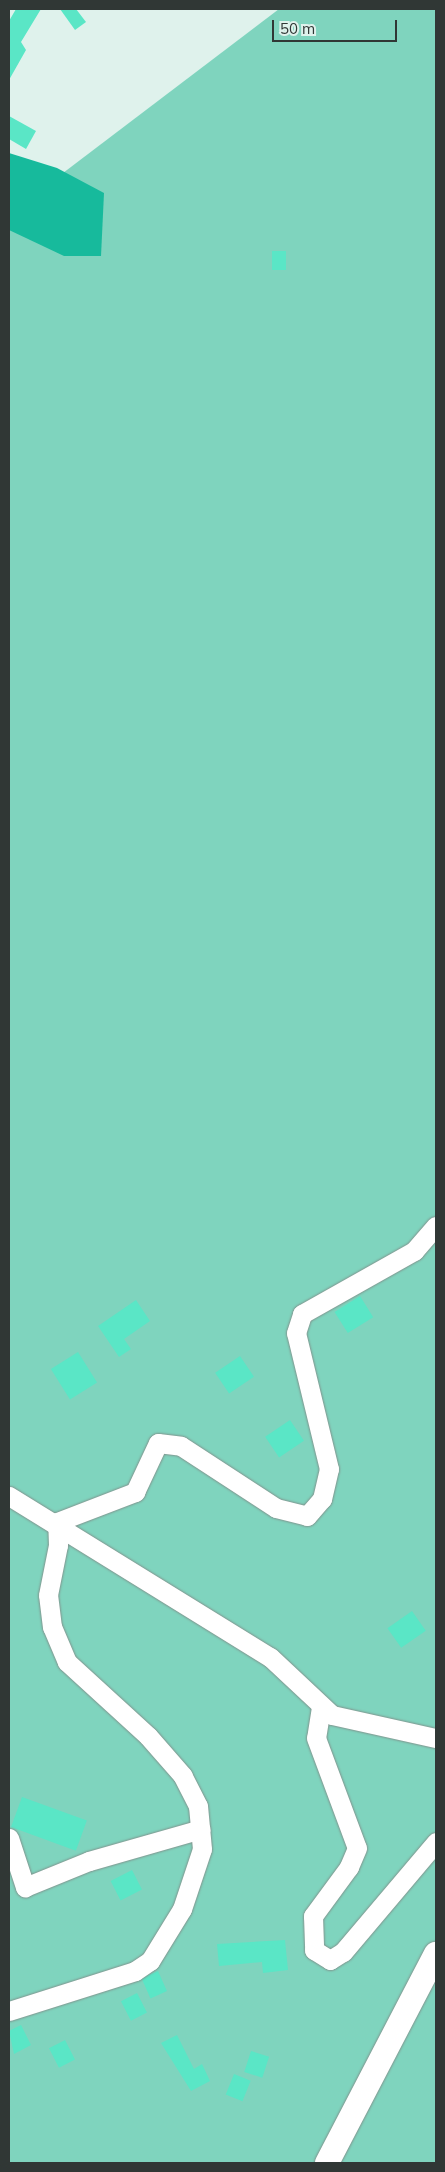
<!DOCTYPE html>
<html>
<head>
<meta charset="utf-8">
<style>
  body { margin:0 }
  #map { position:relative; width:445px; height:2172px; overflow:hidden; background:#dff2ec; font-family:Mulish,sans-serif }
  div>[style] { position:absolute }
  .green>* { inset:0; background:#7fd4be }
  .water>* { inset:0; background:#17ba9c }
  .building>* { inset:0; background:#5ae6c6; transform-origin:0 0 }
  .roads { filter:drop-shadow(0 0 1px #81938d) drop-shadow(0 0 1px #81938d) }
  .minor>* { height:19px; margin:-9.5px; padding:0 9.5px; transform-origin:9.5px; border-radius:9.5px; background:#fff }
  .tertiary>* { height:24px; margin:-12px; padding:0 12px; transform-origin:12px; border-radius:12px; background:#fff }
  span { translate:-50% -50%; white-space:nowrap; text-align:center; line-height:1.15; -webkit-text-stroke:4px #dff2ec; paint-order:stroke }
  .frame { position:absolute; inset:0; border:10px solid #303735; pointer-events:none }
  .scale { position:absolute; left:272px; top:20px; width:125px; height:22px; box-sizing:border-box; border:2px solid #303735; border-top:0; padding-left:6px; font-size:15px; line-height:18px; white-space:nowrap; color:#303735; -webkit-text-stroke:4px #dff2ec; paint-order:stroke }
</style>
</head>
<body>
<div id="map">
  <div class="green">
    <div style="clip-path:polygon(279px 9px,436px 9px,436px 2163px,9px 2163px,9px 214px)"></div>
  </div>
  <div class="water">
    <div style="clip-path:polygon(9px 153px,57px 168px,104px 193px,101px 256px,64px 256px,9px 230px)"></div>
  </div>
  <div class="building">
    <div style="clip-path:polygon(16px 9px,41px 9px,21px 42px,26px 50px,9px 80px,9px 21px)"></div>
    <div style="clip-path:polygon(60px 9px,76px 9px,86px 22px,75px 30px)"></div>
    <div style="clip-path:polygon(9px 116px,36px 131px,26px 149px,9px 139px)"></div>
    <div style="left:272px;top:251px;width:14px;height:19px"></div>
    <div style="left:360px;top:1296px;width:25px;height:30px;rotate:58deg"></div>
    <div style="clip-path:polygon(136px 1300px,150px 1321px,124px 1339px,131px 1349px,119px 1357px,98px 1326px)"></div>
    <div style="left:78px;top:1352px;width:36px;height:32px;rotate:58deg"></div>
    <div style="left:240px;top:1356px;width:25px;height:30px;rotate:56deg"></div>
    <div style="left:290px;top:1420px;width:25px;height:30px;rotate:56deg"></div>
    <div style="left:412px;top:1611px;width:24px;height:30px;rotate:55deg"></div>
    <div style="left:22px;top:1797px;width:69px;height:32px;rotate:20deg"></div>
    <div style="left:132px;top:1870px;width:22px;height:24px;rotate:63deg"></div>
    <div style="clip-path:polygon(285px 1940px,288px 1970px,263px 1973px,262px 1962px,219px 1966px,217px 1944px)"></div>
    <div style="left:158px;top:1971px;width:22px;height:18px;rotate:66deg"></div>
    <div style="left:137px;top:1993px;width:22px;height:18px;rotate:63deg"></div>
    <div style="clip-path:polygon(21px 2025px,31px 2045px,14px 2054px,9px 2031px)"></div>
    <div style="clip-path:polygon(177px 2035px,194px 2069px,202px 2064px,210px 2081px,191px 2091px,161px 2043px)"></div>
    <div style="left:65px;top:2040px;width:22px;height:18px;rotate:63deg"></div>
    <div style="left:251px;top:2051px;width:19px;height:22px;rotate:18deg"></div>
    <div style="left:234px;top:2074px;width:18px;height:22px;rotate:22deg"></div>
  </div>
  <div class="roads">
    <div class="minor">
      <div style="left:9px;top:1496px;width:307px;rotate:31.7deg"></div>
      <div style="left:270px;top:1657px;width:85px;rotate:43.1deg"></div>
      <div style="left:332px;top:1715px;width:107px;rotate:12.5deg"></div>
      <div style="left:57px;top:1522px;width:84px;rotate:-21deg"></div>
      <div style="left:135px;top:1492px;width:54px;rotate:-64.9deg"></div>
      <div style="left:158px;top:1443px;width:23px;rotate:7deg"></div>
      <div style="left:181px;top:1446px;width:113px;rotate:33.1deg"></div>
      <div style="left:276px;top:1508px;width:32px;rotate:14deg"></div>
      <div style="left:307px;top:1516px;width:23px;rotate:-49deg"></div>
      <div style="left:322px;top:1499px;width:31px;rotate:-77deg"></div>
      <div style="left:329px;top:1469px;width:140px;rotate:-103.6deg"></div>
      <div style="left:296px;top:1333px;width:20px;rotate:-72deg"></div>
      <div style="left:302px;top:1314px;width:129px;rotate:-29.4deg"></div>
      <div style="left:414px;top:1251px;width:33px;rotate:-49deg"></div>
      <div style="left:321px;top:1707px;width:31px;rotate:99deg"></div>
      <div style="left:316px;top:1738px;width:117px;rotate:69.6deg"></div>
      <div style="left:357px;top:1848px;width:21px;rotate:113deg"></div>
      <div style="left:349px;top:1867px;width:61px;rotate:126.3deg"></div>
      <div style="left:313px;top:1916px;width:34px;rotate:88deg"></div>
      <div style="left:314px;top:1950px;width:19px;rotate:32deg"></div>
      <div style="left:330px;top:1960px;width:15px;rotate:-32deg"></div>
      <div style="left:343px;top:1952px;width:144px;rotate:-49.8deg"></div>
      <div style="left:9px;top:1838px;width:52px;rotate:71.9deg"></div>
      <div style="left:25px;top:1887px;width:69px;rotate:-22.1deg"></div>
      <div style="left:89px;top:1861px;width:116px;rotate:-15.9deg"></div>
      <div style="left:9px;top:2011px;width:132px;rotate:-17.6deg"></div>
      <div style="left:135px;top:1971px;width:18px;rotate:-34deg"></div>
      <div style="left:150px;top:1961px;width:61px;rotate:-58.4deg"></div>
      <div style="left:182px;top:1909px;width:63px;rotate:-71.6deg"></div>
      <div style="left:202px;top:1849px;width:43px;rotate:-95.3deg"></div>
      <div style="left:198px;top:1806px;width:34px;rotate:-117deg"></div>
      <div style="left:183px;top:1776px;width:53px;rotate:-131.2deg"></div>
      <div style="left:148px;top:1736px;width:110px;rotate:-137.6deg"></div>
      <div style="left:67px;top:1662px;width:38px;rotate:-113deg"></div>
      <div style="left:52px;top:1627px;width:32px;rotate:-97deg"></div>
      <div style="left:48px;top:1595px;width:51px;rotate:-78.7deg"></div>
      <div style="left:58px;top:1545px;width:23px;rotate:-92deg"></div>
    </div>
    <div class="tertiary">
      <div style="left:327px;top:2163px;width:236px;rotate:-62.5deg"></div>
    </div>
  </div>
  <div class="frame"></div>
  <div class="scale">50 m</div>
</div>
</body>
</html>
